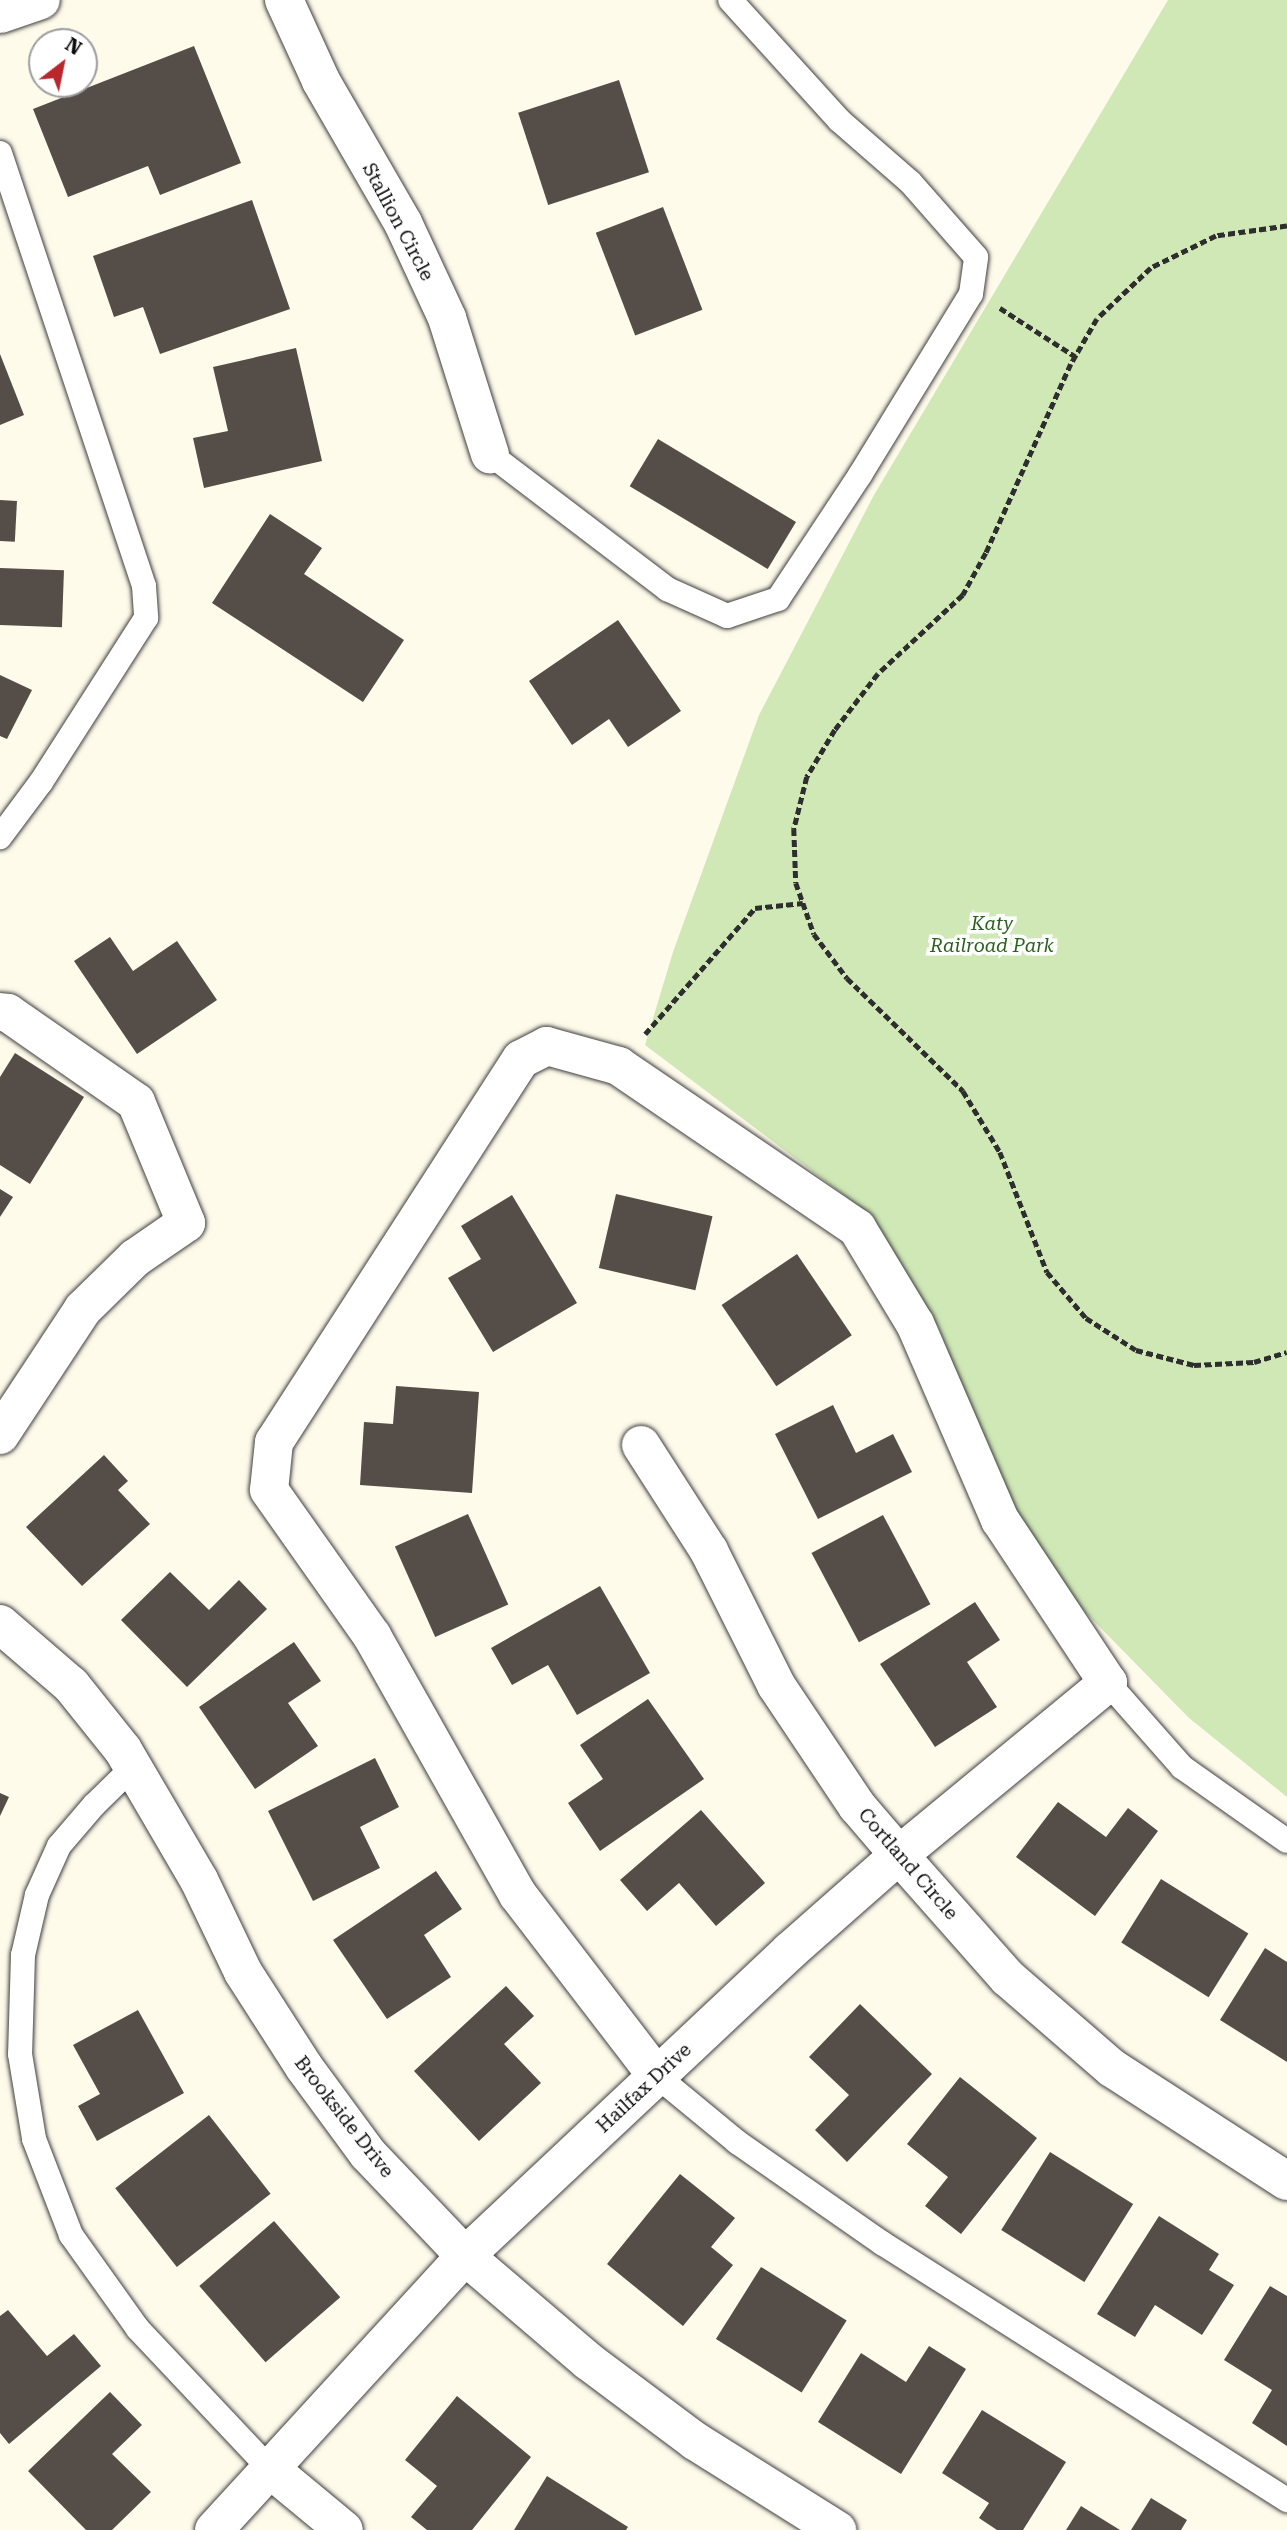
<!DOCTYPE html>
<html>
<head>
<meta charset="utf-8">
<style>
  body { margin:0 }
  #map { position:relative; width:1287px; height:2530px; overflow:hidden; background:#fffbeb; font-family:"Roboto Serif",serif }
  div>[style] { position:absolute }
  .green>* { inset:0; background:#cfe8b6 }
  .building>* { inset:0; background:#544d48; transform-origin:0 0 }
  .path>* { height:4.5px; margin-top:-2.25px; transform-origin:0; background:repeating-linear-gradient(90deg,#2e2e2e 0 7px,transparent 0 10.5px) }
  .roads { filter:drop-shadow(0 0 2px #3f3f3f) drop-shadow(0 0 2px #3f3f3f) }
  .lane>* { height:24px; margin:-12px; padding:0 12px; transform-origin:12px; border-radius:12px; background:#fff }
  .street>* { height:38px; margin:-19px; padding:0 19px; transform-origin:19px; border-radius:19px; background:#fff }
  span { translate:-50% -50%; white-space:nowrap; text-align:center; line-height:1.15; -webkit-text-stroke:7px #fff; paint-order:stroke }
  .street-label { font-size:19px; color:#0c0c0c }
  .park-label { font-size:19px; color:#2b621e; font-style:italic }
  .north { position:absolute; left:28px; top:28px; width:70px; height:70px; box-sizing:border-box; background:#fff; border:2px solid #9e9e9e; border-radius:50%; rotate:32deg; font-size:19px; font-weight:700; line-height:28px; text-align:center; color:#0c0c0c }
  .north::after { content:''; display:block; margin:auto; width:24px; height:32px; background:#b9262c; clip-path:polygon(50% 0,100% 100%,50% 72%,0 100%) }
</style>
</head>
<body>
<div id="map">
  <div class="green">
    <div style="clip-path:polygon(1168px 0,1287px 0,1287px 1797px,1189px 1718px,1085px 1612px,1008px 1508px,939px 1328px,852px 1201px,645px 1045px,673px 952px,759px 715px,874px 495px)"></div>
  </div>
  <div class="building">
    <div style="clip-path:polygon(194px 46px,241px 163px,160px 195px,148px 166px,68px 197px,33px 109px)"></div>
    <div style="left:619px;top:80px;width:97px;height:106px;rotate:72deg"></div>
    <div style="clip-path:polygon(252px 200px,290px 309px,160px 354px,143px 307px,114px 317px,93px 256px)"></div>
    <div style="left:663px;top:207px;width:110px;height:72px;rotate:69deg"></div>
    <div style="clip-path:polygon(296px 348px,322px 461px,204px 488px,193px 438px,228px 431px,213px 367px)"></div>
    <div style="clip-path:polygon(0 354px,24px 415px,0 425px)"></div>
    <div style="left:658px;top:439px;width:161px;height:55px;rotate:31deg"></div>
    <div style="left:0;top:500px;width:17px;height:41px;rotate:3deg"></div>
    <div style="clip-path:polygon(270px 514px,322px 548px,304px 574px,404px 640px,363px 702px,212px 603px)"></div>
    <div style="left:0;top:568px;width:64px;height:57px;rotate:2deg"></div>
    <div style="clip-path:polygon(618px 620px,681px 711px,628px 747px,609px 719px,572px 745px,529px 681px)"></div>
    <div style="clip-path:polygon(0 675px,32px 690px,7px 739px,0 736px)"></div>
    <div style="clip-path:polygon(110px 937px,133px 971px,177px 941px,217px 1000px,137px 1054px,74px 961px)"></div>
    <div style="clip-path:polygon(15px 1053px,84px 1097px,30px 1184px,0 1165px,0 1077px)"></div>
    <div style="clip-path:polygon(0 1189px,13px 1197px,0 1217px)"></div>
    <div style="left:616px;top:1194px;width:99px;height:76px;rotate:13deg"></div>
    <div style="clip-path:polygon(512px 1195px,577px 1303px,493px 1352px,448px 1278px,481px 1259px,461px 1226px)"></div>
    <div style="left:797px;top:1254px;width:98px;height:91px;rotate:56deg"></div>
    <div style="clip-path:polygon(396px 1386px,479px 1392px,472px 1493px,360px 1485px,364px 1422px,393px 1424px)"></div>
    <div style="clip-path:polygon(833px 1405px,856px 1453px,893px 1434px,912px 1472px,818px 1519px,775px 1434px)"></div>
    <div style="clip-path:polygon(104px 1455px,128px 1481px,118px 1490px,150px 1524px,82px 1586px,26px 1527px)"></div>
    <div style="left:468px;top:1514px;width:99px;height:80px;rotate:66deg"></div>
    <div style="left:883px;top:1515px;width:101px;height:81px;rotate:62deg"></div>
    <div style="clip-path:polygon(170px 1572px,209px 1610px,239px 1580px,267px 1609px,187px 1687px,121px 1620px)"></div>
    <div style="clip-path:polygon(600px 1586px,650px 1673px,577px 1715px,548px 1665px,512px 1685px,491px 1648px)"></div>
    <div style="clip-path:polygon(975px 1602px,1000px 1640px,967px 1662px,997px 1707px,935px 1747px,880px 1664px)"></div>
    <div style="clip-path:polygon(294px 1642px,321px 1681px,288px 1703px,318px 1746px,255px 1789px,199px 1707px)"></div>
    <div style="clip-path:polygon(648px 1699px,704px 1779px,600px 1851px,568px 1803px,603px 1779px,580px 1745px)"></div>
    <div style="clip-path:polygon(375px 1758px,399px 1807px,360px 1827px,380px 1868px,313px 1901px,268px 1811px)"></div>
    <div style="clip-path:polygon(0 1793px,9px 1797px,0 1816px)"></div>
    <div style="clip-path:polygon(1058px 1802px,1106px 1837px,1128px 1808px,1158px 1831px,1095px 1916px,1016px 1857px)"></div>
    <div style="clip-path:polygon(701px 1810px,765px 1883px,716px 1926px,679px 1883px,647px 1911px,620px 1880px)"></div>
    <div style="clip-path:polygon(436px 1871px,462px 1909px,424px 1935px,451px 1977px,387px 2019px,333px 1940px)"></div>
    <div style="left:1161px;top:1879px;width:103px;height:75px;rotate:32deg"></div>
    <div style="clip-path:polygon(1265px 1948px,1287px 1962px,1287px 2062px,1220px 2020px)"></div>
    <div style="clip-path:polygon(506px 1986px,534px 2016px,504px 2044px,541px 2083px,479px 2141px,414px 2071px)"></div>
    <div style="clip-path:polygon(860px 2004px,932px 2074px,847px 2162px,815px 2130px,849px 2095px,809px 2057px)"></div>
    <div style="clip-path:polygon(138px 2010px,184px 2093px,97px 2141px,78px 2106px,100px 2094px,73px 2045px)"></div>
    <div style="clip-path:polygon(960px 2077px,1037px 2138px,961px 2234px,925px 2206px,948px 2177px,907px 2144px)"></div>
    <div style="left:209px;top:2115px;width:100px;height:119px;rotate:52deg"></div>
    <div style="left:1050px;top:2152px;width:98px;height:92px;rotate:32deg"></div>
    <div style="clip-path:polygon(680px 2174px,735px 2218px,711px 2247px,733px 2265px,683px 2326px,607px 2264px)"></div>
    <div style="clip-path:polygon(1159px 2216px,1219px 2254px,1209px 2270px,1234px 2285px,1202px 2335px,1155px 2305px,1135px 2337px,1097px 2314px)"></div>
    <div style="left:274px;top:2221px;width:101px;height:99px;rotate:49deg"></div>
    <div style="left:761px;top:2267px;width:101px;height:85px;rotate:32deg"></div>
    <div style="clip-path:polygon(1270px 2286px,1287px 2296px,1287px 2446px,1252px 2423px,1272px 2390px,1224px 2360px)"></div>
    <div style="clip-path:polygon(8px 2310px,47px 2356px,74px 2334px,101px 2366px,9px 2444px,0 2433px,0 2316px)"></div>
    <div style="clip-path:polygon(929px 2346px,966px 2369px,901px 2474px,818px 2422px,861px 2353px,906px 2382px)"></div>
    <div style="clip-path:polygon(110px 2392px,142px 2425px,112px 2454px,151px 2492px,112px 2530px,86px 2530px,28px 2471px)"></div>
    <div style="clip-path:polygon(457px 2396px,531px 2457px,472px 2530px,427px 2530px,411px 2517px,437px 2486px,405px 2460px)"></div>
    <div style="clip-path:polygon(982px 2410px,1066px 2462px,1023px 2530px,997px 2530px,979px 2518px,989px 2503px,942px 2473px)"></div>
    <div style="clip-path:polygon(547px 2476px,628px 2527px,626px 2530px,514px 2530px)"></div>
    <div style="clip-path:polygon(1151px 2498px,1187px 2520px,1181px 2530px,1131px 2530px)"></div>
    <div style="clip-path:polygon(1081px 2506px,1120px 2530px,1066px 2530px)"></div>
  </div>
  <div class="path">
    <div style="left:1287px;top:226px;width:72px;rotate:172deg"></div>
    <div style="left:1216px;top:236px;width:72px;rotate:153.8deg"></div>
    <div style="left:1151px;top:268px;width:74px;rotate:136.6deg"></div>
    <div style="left:1097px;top:319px;width:52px;rotate:120deg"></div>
    <div style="left:1071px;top:364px;width:207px;rotate:114.2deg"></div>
    <div style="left:986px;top:553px;width:48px;rotate:118.7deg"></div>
    <div style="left:963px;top:595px;width:116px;rotate:137.1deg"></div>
    <div style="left:878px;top:674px;width:71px;rotate:127.5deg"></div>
    <div style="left:835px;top:730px;width:55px;rotate:120.8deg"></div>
    <div style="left:807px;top:777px;width:54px;rotate:104deg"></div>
    <div style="left:794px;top:829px;width:54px;rotate:87.9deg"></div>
    <div style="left:796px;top:883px;width:54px;rotate:70.6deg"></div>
    <div style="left:814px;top:934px;width:55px;rotate:53.1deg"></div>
    <div style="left:847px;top:978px;width:162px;rotate:44.2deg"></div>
    <div style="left:963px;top:1091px;width:71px;rotate:58.8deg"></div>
    <div style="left:1000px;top:1152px;width:129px;rotate:68.6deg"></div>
    <div style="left:1047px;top:1272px;width:60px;rotate:49.7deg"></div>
    <div style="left:1086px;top:1318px;width:59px;rotate:32.6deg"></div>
    <div style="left:1136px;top:1350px;width:60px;rotate:14.5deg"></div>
    <div style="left:1194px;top:1365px;width:60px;rotate:-2.9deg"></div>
    <div style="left:1254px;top:1362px;width:34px;rotate:-17deg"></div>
    <div style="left:1000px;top:308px;width:90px;rotate:32.8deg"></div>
    <div style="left:645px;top:1034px;width:167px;rotate:-48.9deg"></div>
    <div style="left:755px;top:908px;width:48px;rotate:-5.9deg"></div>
  </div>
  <div class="roads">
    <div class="lane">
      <div style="left:0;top:153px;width:456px;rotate:71.6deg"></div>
      <div style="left:144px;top:586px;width:32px;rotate:86deg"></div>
      <div style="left:146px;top:618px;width:195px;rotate:122.6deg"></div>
      <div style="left:41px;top:782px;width:69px;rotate:126.7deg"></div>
      <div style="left:490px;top:454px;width:223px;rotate:37.3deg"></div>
      <div style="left:667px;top:589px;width:66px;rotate:24.2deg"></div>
      <div style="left:727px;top:616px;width:54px;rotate:-18.4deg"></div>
      <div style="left:778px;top:599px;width:149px;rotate:-56.5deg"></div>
      <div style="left:860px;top:475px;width:212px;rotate:-58.5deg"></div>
      <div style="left:971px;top:294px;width:37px;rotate:-82deg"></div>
      <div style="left:976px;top:257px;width:100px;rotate:-131.3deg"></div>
      <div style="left:910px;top:182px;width:94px;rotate:-138.9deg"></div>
      <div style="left:839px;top:120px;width:162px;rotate:-132.2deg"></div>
      <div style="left:1108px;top:1683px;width:112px;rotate:48.6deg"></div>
      <div style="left:1182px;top:1767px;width:128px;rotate:35.2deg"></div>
      <div style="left:133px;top:1767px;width:54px;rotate:135.7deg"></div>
      <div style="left:94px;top:1805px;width:54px;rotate:130.5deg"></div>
      <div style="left:59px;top:1846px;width:54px;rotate:114.2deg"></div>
      <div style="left:37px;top:1895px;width:62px;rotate:103.1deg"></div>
      <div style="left:23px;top:1955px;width:99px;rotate:91.7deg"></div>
      <div style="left:20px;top:2054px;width:86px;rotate:80.6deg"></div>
      <div style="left:34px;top:2139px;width:103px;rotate:68.9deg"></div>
      <div style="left:71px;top:2235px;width:115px;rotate:54.5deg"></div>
      <div style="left:138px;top:2329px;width:191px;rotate:46.7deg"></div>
      <div style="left:657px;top:2076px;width:104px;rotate:39.5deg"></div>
      <div style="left:737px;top:2142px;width:177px;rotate:34.9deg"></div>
      <div style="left:882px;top:2243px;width:480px;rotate:32.4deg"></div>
    </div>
    <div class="street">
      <div style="left:284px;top:0;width:89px;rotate:65.4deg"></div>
      <div style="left:321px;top:81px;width:164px;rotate:60deg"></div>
      <div style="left:403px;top:223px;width:105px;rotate:65.1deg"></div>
      <div style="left:447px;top:318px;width:143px;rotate:72.5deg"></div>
      <div style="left:0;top:14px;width:43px;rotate:-18.9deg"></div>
      <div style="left:0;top:1012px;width:8px;rotate:7deg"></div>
      <div style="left:8px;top:1013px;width:156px;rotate:34.8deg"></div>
      <div style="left:136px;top:1102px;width:131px;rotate:67.5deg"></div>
      <div style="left:186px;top:1223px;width:62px;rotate:145.5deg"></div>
      <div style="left:135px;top:1258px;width:73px;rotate:135.6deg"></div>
      <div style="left:83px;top:1309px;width:151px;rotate:123.4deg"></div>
      <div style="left:641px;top:1445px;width:126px;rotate:57.3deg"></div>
      <div style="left:709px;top:1551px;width:150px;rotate:63.4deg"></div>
      <div style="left:776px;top:1685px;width:146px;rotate:56.2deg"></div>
      <div style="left:857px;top:1806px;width:65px;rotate:49.4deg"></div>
      <div style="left:899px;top:1855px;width:164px;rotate:48.5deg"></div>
      <div style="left:1008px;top:1978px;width:138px;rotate:40.9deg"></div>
      <div style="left:1112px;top:2068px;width:208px;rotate:32.9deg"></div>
      <div style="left:0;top:1624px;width:94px;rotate:40.7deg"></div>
      <div style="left:71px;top:1685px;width:83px;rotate:51.3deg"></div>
      <div style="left:123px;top:1750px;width:151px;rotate:59.7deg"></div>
      <div style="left:199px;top:1880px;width:102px;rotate:64.4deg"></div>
      <div style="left:243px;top:1972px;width:113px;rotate:57.3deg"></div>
      <div style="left:304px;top:2067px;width:108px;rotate:53.7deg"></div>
      <div style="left:368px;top:2154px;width:141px;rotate:46.4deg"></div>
      <div style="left:465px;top:2256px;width:162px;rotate:40.5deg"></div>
      <div style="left:588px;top:2361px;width:134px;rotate:36.8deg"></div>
      <div style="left:695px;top:2441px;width:168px;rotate:32.1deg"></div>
      <div style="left:269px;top:2468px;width:97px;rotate:39.6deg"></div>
      <div style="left:214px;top:2530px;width:372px;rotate:-47.5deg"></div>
      <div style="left:465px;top:2256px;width:263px;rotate:-43.2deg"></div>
      <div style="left:657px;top:2076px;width:183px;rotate:-43.2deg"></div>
      <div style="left:790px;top:1951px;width:145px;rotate:-41.4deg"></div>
      <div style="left:899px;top:1855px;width:271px;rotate:-39.5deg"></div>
      <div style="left:1108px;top:1683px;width:196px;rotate:-123.5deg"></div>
      <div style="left:1000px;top:1520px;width:214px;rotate:-113.4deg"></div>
      <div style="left:915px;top:1324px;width:112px;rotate:-121.1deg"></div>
      <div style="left:857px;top:1228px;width:288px;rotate:-145.8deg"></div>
      <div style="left:619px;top:1066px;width:75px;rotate:-164.5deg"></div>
      <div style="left:547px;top:1046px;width:29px;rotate:153deg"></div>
      <div style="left:521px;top:1059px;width:456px;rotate:122.8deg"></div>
      <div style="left:274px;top:1442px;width:48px;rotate:95.9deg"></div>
      <div style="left:269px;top:1490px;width:179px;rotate:54.8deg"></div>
      <div style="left:372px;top:1636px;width:297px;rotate:60.6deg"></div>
      <div style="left:518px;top:1895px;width:228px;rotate:52.5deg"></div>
    </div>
  </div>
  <div class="street-label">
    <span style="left:398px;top:222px;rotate:62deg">Stallion Circle</span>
    <span style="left:908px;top:1864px;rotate:49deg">Cortland Circle</span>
    <span style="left:644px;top:2088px;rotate:-43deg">Hailfax Drive</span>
    <span style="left:344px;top:2117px;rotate:52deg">Brookside Drive</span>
  </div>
  <div class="park-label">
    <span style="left:992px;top:935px">Katy<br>Railroad Park</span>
  </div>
  <div class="north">N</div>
</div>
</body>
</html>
